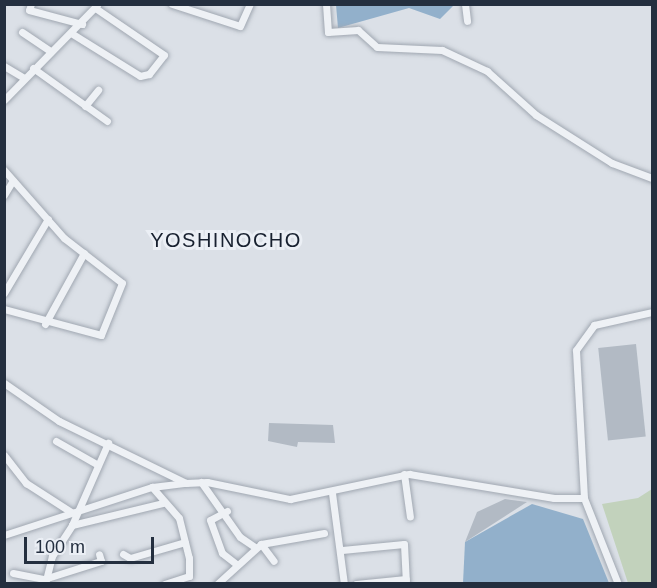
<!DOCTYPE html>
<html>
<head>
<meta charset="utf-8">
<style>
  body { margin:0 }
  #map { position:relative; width:657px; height:588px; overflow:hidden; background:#dbe0e7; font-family:Arial,sans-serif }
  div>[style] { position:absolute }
  .green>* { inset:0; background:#c2d2bc }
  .water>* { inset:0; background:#92b0cb }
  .building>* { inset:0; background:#b2bac4; transform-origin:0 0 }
  .roads { filter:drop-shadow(0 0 2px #a0a7b1) drop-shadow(0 0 2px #a0a7b1) }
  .street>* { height:7px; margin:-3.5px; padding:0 3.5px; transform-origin:3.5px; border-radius:3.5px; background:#eef1f5 }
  span { translate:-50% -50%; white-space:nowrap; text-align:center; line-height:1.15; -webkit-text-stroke:6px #ebeff5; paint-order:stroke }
  .quarter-label { font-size:20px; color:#17202f; letter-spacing:1.5px }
  .frame { position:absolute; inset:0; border:6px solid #242f3f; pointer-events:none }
  .scale { position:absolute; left:24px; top:537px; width:130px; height:27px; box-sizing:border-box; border:3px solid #242f3f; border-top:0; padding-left:8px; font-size:18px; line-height:21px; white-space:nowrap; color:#242f3f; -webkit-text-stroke:4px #ebeff5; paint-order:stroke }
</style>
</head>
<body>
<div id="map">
  <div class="green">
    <div style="clip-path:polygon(652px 489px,652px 583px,628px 583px,602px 504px,638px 498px)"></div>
  </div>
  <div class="water">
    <div style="clip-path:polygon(336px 5px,453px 4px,453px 6px,440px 19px,409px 8px,338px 28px)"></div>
    <div style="clip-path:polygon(532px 504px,583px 519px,609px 583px,463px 583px,465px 542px)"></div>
  </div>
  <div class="building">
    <div style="left:636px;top:344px;width:93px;height:38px;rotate:84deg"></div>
    <div style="clip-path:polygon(269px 423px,333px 425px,335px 443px,298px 442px,297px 447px,268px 441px)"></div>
    <div style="clip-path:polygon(505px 499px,527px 502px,465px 542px,477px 512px)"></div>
  </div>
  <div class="roads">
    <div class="street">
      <div style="left:31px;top:4px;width:6px;rotate:108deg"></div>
      <div style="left:29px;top:10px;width:55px;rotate:14.8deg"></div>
      <div style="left:172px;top:4px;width:71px;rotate:17.9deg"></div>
      <div style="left:240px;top:26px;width:24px;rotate:-66deg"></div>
      <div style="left:326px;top:4px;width:28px;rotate:86deg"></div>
      <div style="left:328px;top:32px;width:30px;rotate:-4deg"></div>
      <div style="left:358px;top:30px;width:25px;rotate:42deg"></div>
      <div style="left:377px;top:47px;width:65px;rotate:2.6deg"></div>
      <div style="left:442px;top:50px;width:50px;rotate:25deg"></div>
      <div style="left:487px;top:71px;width:66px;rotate:41.9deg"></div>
      <div style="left:536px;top:115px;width:90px;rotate:32.3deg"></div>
      <div style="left:612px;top:163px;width:43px;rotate:20.6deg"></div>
      <div style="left:465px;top:4px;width:17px;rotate:83deg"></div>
      <div style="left:22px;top:32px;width:34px;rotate:34deg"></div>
      <div style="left:71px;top:33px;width:81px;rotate:31.9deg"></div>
      <div style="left:140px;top:76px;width:9px;rotate:-13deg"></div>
      <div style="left:149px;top:74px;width:24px;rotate:-52deg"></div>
      <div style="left:164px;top:55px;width:83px;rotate:-145.7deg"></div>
      <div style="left:4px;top:66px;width:23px;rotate:31deg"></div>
      <div style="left:33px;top:68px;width:91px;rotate:35.6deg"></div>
      <div style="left:4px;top:100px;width:133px;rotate:-45.6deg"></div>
      <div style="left:85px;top:106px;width:21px;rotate:-51deg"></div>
      <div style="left:4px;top:170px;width:91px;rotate:48.6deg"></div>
      <div style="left:64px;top:238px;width:73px;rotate:37.8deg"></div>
      <div style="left:122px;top:283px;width:56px;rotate:112deg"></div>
      <div style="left:101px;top:335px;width:100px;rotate:-165deg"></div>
      <div style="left:4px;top:195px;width:17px;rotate:-59deg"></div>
      <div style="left:4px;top:293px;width:86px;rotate:-59.3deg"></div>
      <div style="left:45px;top:324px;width:81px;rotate:-61.2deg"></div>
      <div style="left:4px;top:383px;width:67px;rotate:34.6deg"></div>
      <div style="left:59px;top:421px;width:141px;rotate:26deg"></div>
      <div style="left:56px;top:441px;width:48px;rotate:29.7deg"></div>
      <div style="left:4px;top:455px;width:36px;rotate:52deg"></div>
      <div style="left:26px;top:483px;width:54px;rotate:32.8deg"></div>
      <div style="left:404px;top:474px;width:43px;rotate:82.1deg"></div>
      <div style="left:201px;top:482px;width:67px;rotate:54.7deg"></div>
      <div style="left:240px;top:537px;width:18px;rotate:34deg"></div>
      <div style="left:152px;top:487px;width:41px;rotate:48.9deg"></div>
      <div style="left:179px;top:518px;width:41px;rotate:76deg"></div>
      <div style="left:189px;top:558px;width:18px;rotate:90deg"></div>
      <div style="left:189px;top:576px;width:26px;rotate:162deg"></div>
      <div style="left:332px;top:493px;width:92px;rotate:82.5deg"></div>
      <div style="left:227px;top:511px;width:19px;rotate:152deg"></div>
      <div style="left:210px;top:520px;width:35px;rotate:70deg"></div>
      <div style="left:222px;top:553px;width:18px;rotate:38deg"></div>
      <div style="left:72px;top:525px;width:94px;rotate:-13.6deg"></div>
      <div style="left:4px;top:535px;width:156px;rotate:-18deg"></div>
      <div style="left:152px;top:487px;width:34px;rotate:-7deg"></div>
      <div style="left:186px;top:483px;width:21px;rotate:-3deg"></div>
      <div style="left:207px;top:482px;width:85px;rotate:11.6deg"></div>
      <div style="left:290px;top:499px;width:122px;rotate:-11.9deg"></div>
      <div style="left:409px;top:474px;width:147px;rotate:9.4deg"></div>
      <div style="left:554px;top:498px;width:30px"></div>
      <div style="left:261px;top:544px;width:21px;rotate:53deg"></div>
      <div style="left:342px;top:550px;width:62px;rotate:-5.5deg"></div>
      <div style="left:404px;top:544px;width:40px;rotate:87.1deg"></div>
      <div style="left:123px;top:554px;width:8px;rotate:30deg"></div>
      <div style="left:130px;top:558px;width:57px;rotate:-16.2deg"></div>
      <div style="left:13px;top:573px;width:32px;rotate:11deg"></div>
      <div style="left:44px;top:579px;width:60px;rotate:-17.5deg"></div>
      <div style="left:101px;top:561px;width:7px;rotate:-106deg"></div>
      <div style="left:45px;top:584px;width:29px;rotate:-76deg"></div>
      <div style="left:52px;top:556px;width:37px;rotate:-57deg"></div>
      <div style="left:72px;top:525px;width:90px;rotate:-66.3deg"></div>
      <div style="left:217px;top:584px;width:59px;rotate:-42.3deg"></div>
      <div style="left:261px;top:544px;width:64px;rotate:-9.9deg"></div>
      <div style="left:356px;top:584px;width:50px;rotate:-5.7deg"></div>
      <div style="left:618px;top:584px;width:92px;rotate:-111.6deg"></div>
      <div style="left:584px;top:498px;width:148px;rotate:-93.1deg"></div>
      <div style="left:576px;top:350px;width:31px;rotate:-54deg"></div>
      <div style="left:594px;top:325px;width:59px;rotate:-12.6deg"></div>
    </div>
  </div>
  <div class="quarter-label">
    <span style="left:226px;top:240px">YOSHINOCHO</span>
  </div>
  <div class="frame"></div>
  <div class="scale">100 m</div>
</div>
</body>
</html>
